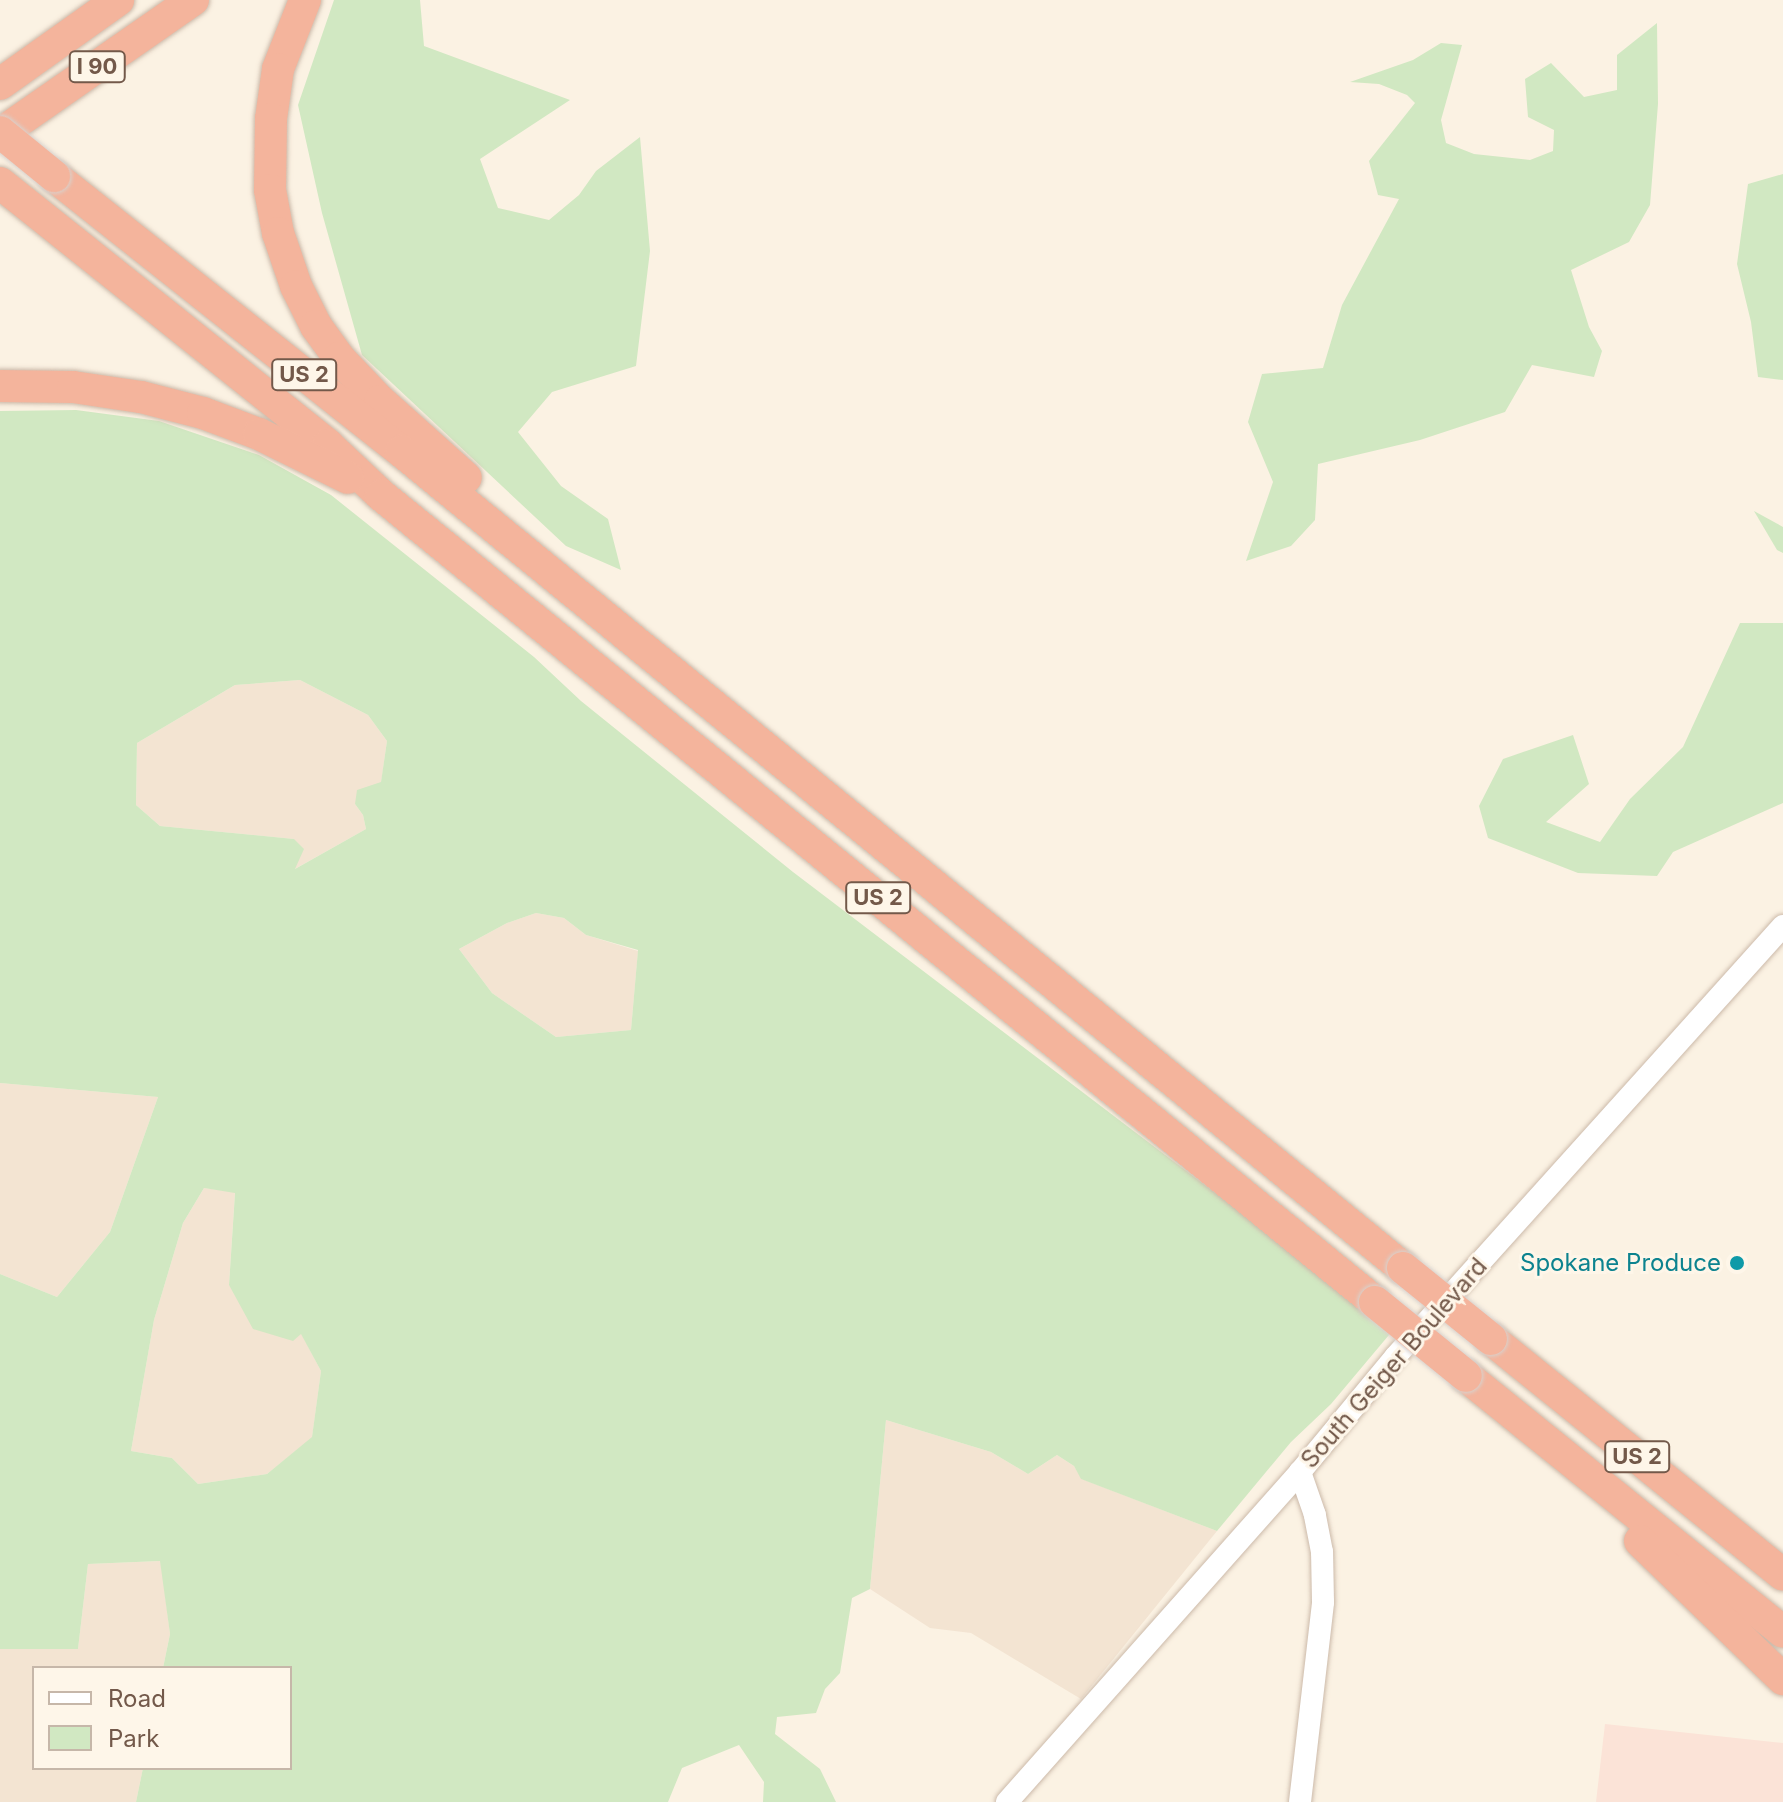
<!DOCTYPE html>
<html>
<head>
<meta charset="utf-8">
<style>
  body { margin:0 }
  #map { position:relative; width:1783px; height:1802px; overflow:hidden; background:#fbf2e3; font-family:Inter,sans-serif }
  div>[style] { position:absolute }
  .residential>* { inset:0; background:#f3e4d2 }
  .commercial>* { inset:0; background:#fbe3d7 }
  .green>* { inset:0; background:#d1e8c2 }
  .roads { filter:drop-shadow(0 0 2px #ccbaaa) drop-shadow(0 0 2px #ccbaaa) }
  .minor>* { height:22px; margin:-11px; padding:0 11px; transform-origin:11px; border-radius:11px; background:#fff }
  .highway>* { height:32px; margin:-16px; padding:0 16px; transform-origin:16px; border-radius:16px; background:#f4b49c }
  .bridges { filter:drop-shadow(0 0 2px #d8d1cc) drop-shadow(0 0 2px #d8d1cc) }
  .highway-bridge>* { height:32px; margin:-16px; padding:0 16px; transform-origin:16px; border-radius:16px; background:#f4b49c }
  .dots>* { width:22px; height:22px; translate:-50% -50%; box-sizing:border-box; border:4px solid #fef6e9; border-radius:50% }
  span { translate:-50% -50%; white-space:nowrap; text-align:center; line-height:1.15; -webkit-text-stroke:6px #fef6e9; paint-order:stroke }
  .shield-label span { padding:2px 6px; background:#fef6e9; border:2px solid; border-radius:6px; -webkit-text-stroke-width:0 }
  .shield-label { font-size:22px; color:#73594a; font-weight:700 }
  .culture-label { font-size:24px; color:#0d838f }
  .right { translate:-100% -50%; text-align:right }
  .street-label { font-size:24px; color:#73594a }
  .legend { position:absolute; left:32px; top:1666px; width:260px; height:104px; box-sizing:border-box; background:#fef6e9; border:2px solid #c6b7a9; margin:0; padding:10px 14px; list-style:none; font-size:24px; color:#73594a }
  .legend li { display:flex; align-items:center; gap:16px; height:40px }
  .legend b { width:40px; border:2px solid #c6b7a9 }
</style>
</head>
<body>
<div id="map">
  <div class="residential">
    <div style="clip-path:polygon(300px 680px,368px 715px,387px 741px,381px 783px,355px 804px,363px 815px,366px 829px,293px 870px,294px 839px,160px 826px,136px 805px,137px 743px,235px 685px)"></div>
    <div style="clip-path:polygon(536px 913px,564px 918px,586px 935px,638px 951px,631px 1030px,556px 1037px,492px 993px,459px 949px,507px 923px)"></div>
    <div style="clip-path:polygon(0 1083px,158px 1097px,110px 1232px,57px 1297px,0 1274px)"></div>
    <div style="clip-path:polygon(204px 1188px,235px 1192px,229px 1285px,301px 1333px,321px 1371px,312px 1438px,267px 1474px,198px 1484px,172px 1458px,131px 1451px,154px 1320px,183px 1223px)"></div>
    <div style="clip-path:polygon(886px 1420px,991px 1452px,1028px 1474px,1057px 1455px,1074px 1466px,1082px 1479px,1217px 1531px,1081px 1699px,971px 1633px,930px 1628px,870px 1589px)"></div>
    <div style="clip-path:polygon(161px 1561px,170px 1634px,163px 1668px,34px 1668px,34px 1768px,143px 1768px,136px 1802px,0 1802px,0 1649px,78px 1649px,88px 1564px)"></div>
  </div>
  <div class="commercial">
    <div style="clip-path:polygon(1605px 1724px,1783px 1743px,1783px 1802px,1596px 1802px)"></div>
  </div>
  <div class="green">
    <div style="clip-path:polygon(334px 0,420px 0,424px 46px,570px 100px,480px 159px,498px 208px,549px 220px,579px 195px,596px 171px,640px 137px,650px 251px,636px 366px,552px 392px,518px 432px,561px 486px,608px 519px,621px 570px,566px 546px,362px 355px,322px 213px,298px 105px)"></div>
    <div style="clip-path:polygon(1657px 23px,1658px 104px,1650px 205px,1629px 242px,1571px 270px,1589px 327px,1602px 351px,1594px 377px,1532px 365px,1505px 412px,1420px 440px,1318px 464px,1315px 520px,1291px 546px,1246px 561px,1273px 482px,1248px 422px,1262px 374px,1323px 368px,1342px 305px,1399px 199px,1378px 195px,1369px 161px,1415px 103px,1407px 95px,1379px 84px,1350px 82px,1413px 60px,1441px 43px,1462px 45px,1441px 120px,1446px 143px,1474px 154px,1530px 160px,1553px 151px,1554px 130px,1528px 117px,1525px 79px,1551px 63px,1584px 97px,1617px 90px,1617px 55px)"></div>
    <div style="clip-path:polygon(1783px 174px,1783px 380px,1758px 377px,1751px 322px,1737px 264px,1748px 184px)"></div>
    <div style="clip-path:polygon(evenodd,76px 410px,159px 421px,259px 455px,331px 495px,534px 657px,581px 701px,793px 872px,1394px 1329px,1331px 1404px,1291px 1442px,1217px 1531px,1081px 1479px,1074px 1466px,1057px 1455px,1028px 1474px,991px 1452px,886px 1420px,870px 1589px,852px 1598px,840px 1673px,825px 1689px,816px 1713px,777px 1717px,775px 1734px,820px 1769px,836px 1802px,763px 1802px,764px 1782px,739px 1745px,682px 1768px,668px 1802px,136px 1802px,143px 1768px,290px 1768px,290px 1668px,163px 1668px,170px 1634px,160px 1561px,88px 1564px,78px 1649px,0 1649px,0 1274px,57px 1297px,110px 1232px,158px 1097px,0 1083px,0 411px,76px 410px,300px 680px,368px 715px,387px 741px,381px 782px,357px 790px,355px 804px,363px 815px,366px 829px,295px 869px,304px 849px,294px 839px,160px 826px,136px 805px,137px 743px,235px 685px,300px 680px,76px 410px,536px 913px,564px 918px,586px 935px,638px 950px,631px 1030px,556px 1037px,492px 993px,459px 949px,507px 923px,536px 913px,76px 410px,204px 1188px,235px 1193px,229px 1285px,253px 1329px,293px 1341px,301px 1334px,321px 1371px,312px 1437px,267px 1474px,198px 1484px,172px 1458px,131px 1451px,154px 1320px,183px 1223px,204px 1188px)"></div>
    <div style="clip-path:polygon(1754px 511px,1783px 527px,1783px 553px,1777px 550px)"></div>
    <div style="clip-path:polygon(1740px 623px,1783px 623px,1783px 803px,1673px 852px,1657px 876px,1578px 873px,1488px 838px,1479px 806px,1503px 759px,1573px 735px,1589px 784px,1546px 822px,1600px 842px,1630px 799px,1683px 747px)"></div>
  </div>
  <div class="roads">
    <div class="minor">
      <div style="left:1007px;top:1802px;width:441px;rotate:-48.4deg"></div>
      <div style="left:1300px;top:1472px;width:149px;rotate:-50.4deg"></div>
      <div style="left:1395px;top:1357px;width:580px;rotate:-48.01deg"></div>
      <div style="left:1300px;top:1802px;width:201px;rotate:-83.4deg"></div>
      <div style="left:1323px;top:1602px;width:50px;rotate:-91.1deg"></div>
      <div style="left:1322px;top:1552px;width:38px;rotate:-101deg"></div>
      <div style="left:1315px;top:1515px;width:46px;rotate:-109.2deg"></div>
    </div>
    <div class="highway">
      <div style="left:305px;top:0;width:74px;rotate:111.4deg"></div>
      <div style="left:278px;top:69px;width:50px;rotate:98deg"></div>
      <div style="left:271px;top:119px;width:71px;rotate:90.8deg"></div>
      <div style="left:270px;top:190px;width:44px;rotate:79.5deg"></div>
      <div style="left:278px;top:233px;width:56px;rotate:71.2deg"></div>
      <div style="left:296px;top:286px;width:45px;rotate:63.4deg"></div>
      <div style="left:316px;top:326px;width:39px;rotate:54deg"></div>
      <div style="left:339px;top:358px;width:59px;rotate:46.4deg"></div>
      <div style="left:380px;top:401px;width:115px;rotate:41.8deg"></div>
      <div style="left:0;top:84px;width:145px;rotate:-35.4deg"></div>
      <div style="left:0;top:134px;width:235px;rotate:-34.8deg"></div>
      <div style="left:54px;top:176px;width:443px;rotate:38.4deg"></div>
      <div style="left:401px;top:451px;width:1293px;rotate:39.19deg"></div>
      <div style="left:0;top:183px;width:420px;rotate:38.6deg"></div>
      <div style="left:328px;top:445px;width:73px;rotate:43.3deg"></div>
      <div style="left:381px;top:495px;width:1280px;rotate:39.07deg"></div>
      <div style="left:0;top:386px;width:73px;rotate:0.8deg"></div>
      <div style="left:73px;top:387px;width:69px;rotate:8.4deg"></div>
      <div style="left:141px;top:397px;width:64px;rotate:14.5deg"></div>
      <div style="left:203px;top:413px;width:60px;rotate:20.6deg"></div>
      <div style="left:259px;top:434px;width:99px;rotate:26.3deg"></div>
      <div style="left:1491px;top:1339px;width:375px;rotate:38.9deg"></div>
      <div style="left:1466px;top:1376px;width:407px;rotate:38.9deg"></div>
      <div style="left:1640px;top:1541px;width:199px;rotate:44deg"></div>
    </div>
  </div>
  <div class="bridges">
    <div class="highway-bridge">
      <div style="left:0;top:132px;width:70px;rotate:39.2deg"></div>
      <div style="left:1403px;top:1268px;width:113px;rotate:38.9deg"></div>
      <div style="left:1375px;top:1302px;width:117px;rotate:39.1deg"></div>
    </div>
  </div>
  <div class="dots">
    <div style="left:1737px;top:1263px;background:#0f9aa8"></div>
  </div>
  <div class="shield-label">
    <span style="left:97px;top:67px">I 90</span>
    <span style="left:304px;top:375px">US 2</span>
    <span style="left:878px;top:898px">US 2</span>
    <span style="left:1637px;top:1457px">US 2</span>
  </div>
  <div class="culture-label">
    <span class="right" style="left:1721px;top:1263px">Spokane Produce</span>
  </div>
  <div class="street-label">
    <span style="left:1394px;top:1363px;rotate:-49deg">South Geiger Boulevard</span>
  </div>
  <ul class="legend">
  <li><b style="height:10px;background:#fff"></b>Road</li>
  <li><b style="height:22px;background:#d1e8c2"></b>Park</li>
  </ul>
</div>
</body>
</html>
